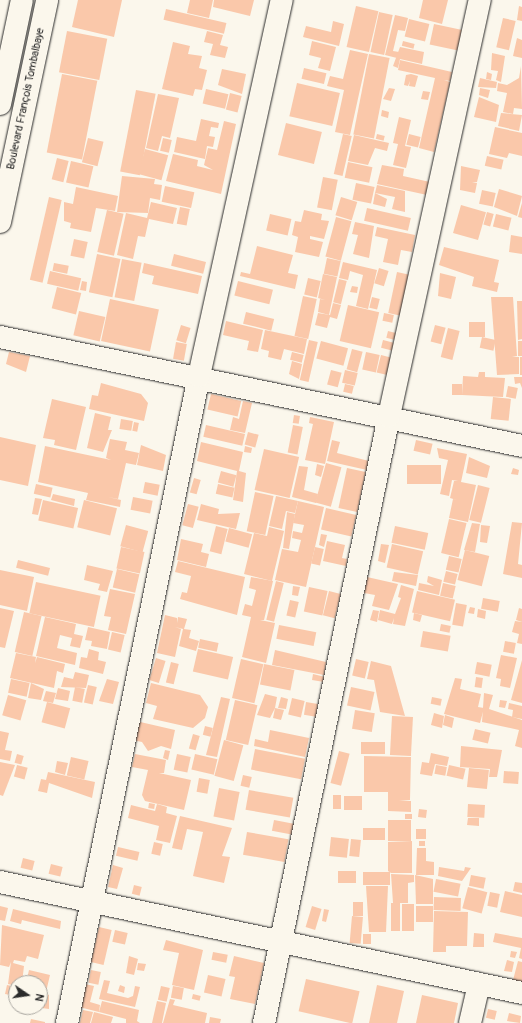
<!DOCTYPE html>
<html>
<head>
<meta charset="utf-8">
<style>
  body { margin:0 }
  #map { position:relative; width:522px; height:1023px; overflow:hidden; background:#fbf7ec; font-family:Pangolin,sans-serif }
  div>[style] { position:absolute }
  .building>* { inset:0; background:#fac8aa; transform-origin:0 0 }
  .roads { filter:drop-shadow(0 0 1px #2b2b2b) drop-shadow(0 0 1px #2b2b2b) }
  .minor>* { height:22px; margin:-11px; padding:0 11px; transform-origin:11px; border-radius:11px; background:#fbf7ec }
  .major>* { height:22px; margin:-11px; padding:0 11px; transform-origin:11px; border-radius:11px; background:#fbf7ec }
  span { translate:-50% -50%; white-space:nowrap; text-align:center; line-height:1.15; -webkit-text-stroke:3.5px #fbf7ec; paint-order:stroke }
  .street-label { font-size:11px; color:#2b2b2b }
  .north { position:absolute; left:8px; top:975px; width:40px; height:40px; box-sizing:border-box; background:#fbf7ec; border:1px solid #a8a59f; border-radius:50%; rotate:103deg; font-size:11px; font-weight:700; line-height:16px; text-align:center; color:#2b2b2b }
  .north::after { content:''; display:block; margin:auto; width:14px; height:18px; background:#2b2b2b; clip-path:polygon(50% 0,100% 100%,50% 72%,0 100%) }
</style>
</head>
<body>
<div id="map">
  <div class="building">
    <div style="clip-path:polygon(78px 0,122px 0,114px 37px,72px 27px)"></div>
    <div style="clip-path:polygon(190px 0,213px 0,209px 18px,187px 13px)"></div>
    <div style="clip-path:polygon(214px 0,254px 0,250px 16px,213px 7px)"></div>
    <div style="clip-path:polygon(423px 0,448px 0,442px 24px,419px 18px)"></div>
    <div style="left:356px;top:6px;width:23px;height:42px;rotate:13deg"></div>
    <div style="clip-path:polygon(519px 6px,522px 7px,522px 21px,517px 20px)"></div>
    <div style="left:166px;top:9px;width:62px;height:11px;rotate:13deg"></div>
    <div style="left:379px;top:12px;width:14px;height:41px;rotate:12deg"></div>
    <div style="clip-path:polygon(395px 15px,408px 18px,405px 31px,398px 30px,393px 51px,399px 52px,397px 58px,385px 55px)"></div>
    <div style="left:503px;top:18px;width:13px;height:30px;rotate:13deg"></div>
    <div style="left:409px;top:19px;width:21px;height:18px;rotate:14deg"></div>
    <div style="clip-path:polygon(333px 21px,344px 24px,339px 46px,303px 37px,306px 26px,331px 32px)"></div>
    <div style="left:434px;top:24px;width:29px;height:21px;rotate:12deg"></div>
    <div style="left:67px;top:31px;width:41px;height:42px;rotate:11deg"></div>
    <div style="clip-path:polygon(207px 31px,223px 35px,220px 45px,228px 47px,225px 58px,210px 55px,213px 44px,204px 42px)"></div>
    <div style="clip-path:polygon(517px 38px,522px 40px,522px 63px,522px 58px,513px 56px)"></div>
    <div style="clip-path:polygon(312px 41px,336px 47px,330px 71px,318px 68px,321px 58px,309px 55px)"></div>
    <div style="left:403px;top:41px;width:12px;height:5px;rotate:14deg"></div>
    <div style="clip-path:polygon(173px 42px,190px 46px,188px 54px,202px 56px,199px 68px,207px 70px,202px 90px,195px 89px,193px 96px,162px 89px)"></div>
    <div style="clip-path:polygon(400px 47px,424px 52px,422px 64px,400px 59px,398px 68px,393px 66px)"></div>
    <div style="clip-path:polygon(350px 50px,368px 54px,359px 94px,354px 93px,359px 94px,350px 135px,335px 132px,344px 90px,327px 86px,330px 76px,343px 79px)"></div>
    <div style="clip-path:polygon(492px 53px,505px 56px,501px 82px,496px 80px,498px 71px,491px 70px)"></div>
    <div style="left:369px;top:54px;width:21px;height:82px;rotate:11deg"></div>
    <div style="clip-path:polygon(400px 60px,452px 72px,450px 81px,444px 80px,450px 82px,434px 152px,419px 148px,435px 78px,398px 70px)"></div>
    <div style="clip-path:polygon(521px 66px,522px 109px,514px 108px,513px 114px,503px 112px,507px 93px,497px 91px,498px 83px,507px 85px,519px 78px)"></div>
    <div style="left:304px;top:68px;width:23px;height:11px;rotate:13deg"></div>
    <div style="clip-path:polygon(222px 69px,246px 74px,242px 94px,218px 85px)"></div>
    <div style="clip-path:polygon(487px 72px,492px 74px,491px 80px,486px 79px)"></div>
    <div style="left:62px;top:74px;width:36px;height:80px;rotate:11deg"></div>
    <div style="clip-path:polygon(411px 74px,418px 76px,415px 87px,409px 86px,410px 81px,408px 86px,404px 85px,406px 75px)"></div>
    <div style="clip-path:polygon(480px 78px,497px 82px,496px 88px,478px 87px)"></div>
    <div style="left:297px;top:83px;width:44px;height:34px;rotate:13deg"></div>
    <div style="clip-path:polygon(389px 88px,395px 89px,391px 101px,383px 99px)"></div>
    <div style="clip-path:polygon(480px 88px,490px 90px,488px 98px,479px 95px)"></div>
    <div style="left:206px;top:89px;width:23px;height:15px;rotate:13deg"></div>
    <div style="left:136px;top:90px;width:20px;height:83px;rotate:11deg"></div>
    <div style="clip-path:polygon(423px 91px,430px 92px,428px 100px,421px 99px)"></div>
    <div style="left:230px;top:93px;width:12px;height:17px;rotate:14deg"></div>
    <div style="clip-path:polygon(158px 94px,179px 98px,170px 138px,162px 136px,158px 151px,146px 148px)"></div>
    <div style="clip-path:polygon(479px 97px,499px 105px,496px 122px,474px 117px)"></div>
    <div style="clip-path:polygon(382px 110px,389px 112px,388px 118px,381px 116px)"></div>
    <div style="clip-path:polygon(501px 113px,522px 115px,519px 131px,498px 126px)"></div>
    <div style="clip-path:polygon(399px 117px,411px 120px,405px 146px,411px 147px,406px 168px,393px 165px,398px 144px,393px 143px)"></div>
    <div style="clip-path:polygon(201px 119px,219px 123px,218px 128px,211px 127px,209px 136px,215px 137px,213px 147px,207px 146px,205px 159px,174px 152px,177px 137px,196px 141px)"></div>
    <div style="clip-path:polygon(224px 121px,236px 124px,221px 194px,166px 181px,173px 154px,198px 160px,197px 166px,213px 170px,204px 165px,208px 148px,217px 150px)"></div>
    <div style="left:286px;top:123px;width:37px;height:33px;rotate:14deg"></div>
    <div style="clip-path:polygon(495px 127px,522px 133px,522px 156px,509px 153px,507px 158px,489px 154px)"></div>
    <div style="left:343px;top:134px;width:9px;height:41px;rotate:13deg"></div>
    <div style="left:377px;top:134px;width:8px;height:5px;rotate:14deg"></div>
    <div style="left:409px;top:134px;width:12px;height:11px;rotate:14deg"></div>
    <div style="clip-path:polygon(354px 135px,389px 143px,387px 151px,375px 148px,368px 165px,348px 161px)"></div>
    <div style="left:88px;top:138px;width:16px;height:25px;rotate:14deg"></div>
    <div style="left:163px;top:138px;width:9px;height:13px;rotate:13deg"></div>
    <div style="left:145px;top:149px;width:24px;height:26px;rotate:15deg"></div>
    <div style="left:487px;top:156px;width:17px;height:10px;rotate:13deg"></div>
    <div style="left:57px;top:158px;width:12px;height:22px;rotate:14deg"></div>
    <div style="left:71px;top:161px;width:23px;height:22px;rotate:13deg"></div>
    <div style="left:348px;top:162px;width:25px;height:16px;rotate:12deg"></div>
    <div style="clip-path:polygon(382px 165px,404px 169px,403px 176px,430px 182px,427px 195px,377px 184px)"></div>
    <div style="clip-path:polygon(461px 166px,480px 170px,477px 182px,472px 182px,477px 183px,475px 193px,460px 190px)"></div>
    <div style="clip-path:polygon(122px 176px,155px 179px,154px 184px,162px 185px,160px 200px,150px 198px,148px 213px,117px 212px)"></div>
    <div style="left:323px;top:177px;width:15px;height:31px;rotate:11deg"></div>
    <div style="left:356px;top:183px;width:19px;height:17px;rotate:12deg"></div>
    <div style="clip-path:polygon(377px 185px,405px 191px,405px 212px,392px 209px,395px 197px,375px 193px)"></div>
    <div style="left:165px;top:186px;width:30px;height:16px;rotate:12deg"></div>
    <div style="clip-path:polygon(76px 187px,118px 196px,115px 211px,96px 208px,91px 232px,70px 228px,71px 223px,64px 221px,64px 202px,73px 204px)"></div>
    <div style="clip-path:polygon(499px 189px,522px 196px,517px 216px,494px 207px)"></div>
    <div style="left:482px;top:190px;width:14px;height:14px;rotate:12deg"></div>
    <div style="clip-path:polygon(375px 193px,387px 199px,385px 207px,373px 204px)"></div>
    <div style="left:49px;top:197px;width:13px;height:85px;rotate:13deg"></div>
    <div style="left:341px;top:197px;width:17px;height:19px;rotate:17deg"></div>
    <div style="clip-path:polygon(151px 202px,177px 208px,173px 224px,149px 219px,145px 237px,138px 236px,133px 259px,117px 255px,126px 213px,147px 218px)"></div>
    <div style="clip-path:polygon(522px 203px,522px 218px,518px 217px)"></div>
    <div style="left:461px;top:205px;width:26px;height:29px;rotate:16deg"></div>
    <div style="left:180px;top:207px;width:10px;height:17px;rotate:11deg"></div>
    <div style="left:367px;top:208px;width:45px;height:13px;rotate:13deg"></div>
    <div style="left:107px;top:210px;width:17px;height:43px;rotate:13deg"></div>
    <div style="clip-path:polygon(304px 210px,322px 214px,321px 220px,329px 221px,324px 239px,310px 236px,310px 239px,323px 242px,319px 257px,295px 252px,298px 237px,292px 235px,295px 221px,301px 222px)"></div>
    <div style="left:487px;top:212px;width:7px;height:13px;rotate:16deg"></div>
    <div style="left:270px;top:214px;width:22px;height:17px;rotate:13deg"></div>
    <div style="left:496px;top:214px;width:16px;height:13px;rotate:14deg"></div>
    <div style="left:336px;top:217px;width:16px;height:41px;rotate:15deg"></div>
    <div style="clip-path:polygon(355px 222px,374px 226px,369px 258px,353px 254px,358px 235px,352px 234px)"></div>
    <div style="clip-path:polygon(377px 227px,415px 235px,412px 252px,401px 250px,398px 265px,383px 262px,388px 239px,375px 236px)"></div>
    <div style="clip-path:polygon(511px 235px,522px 237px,522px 254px,509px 252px)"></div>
    <div style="left:74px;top:239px;width:14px;height:17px;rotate:12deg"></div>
    <div style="clip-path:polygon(257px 246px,293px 255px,288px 273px,298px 275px,295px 289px,240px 276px,241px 272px,250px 274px)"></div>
    <div style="clip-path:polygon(444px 247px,499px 260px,494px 282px,499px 283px,497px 292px,472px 286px,474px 277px,439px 265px)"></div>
    <div style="left:97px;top:254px;width:24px;height:39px;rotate:12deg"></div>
    <div style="left:174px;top:254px;width:33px;height:12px;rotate:14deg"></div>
    <div style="left:327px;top:258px;width:14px;height:16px;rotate:12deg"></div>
    <div style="left:122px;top:259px;width:20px;height:39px;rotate:11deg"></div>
    <div style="clip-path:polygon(343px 262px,377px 270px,368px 309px,356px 306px,363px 275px,350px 271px,348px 280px,339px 278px)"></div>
    <div style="left:54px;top:263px;width:15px;height:8px;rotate:11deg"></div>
    <div style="clip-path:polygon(144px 263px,202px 276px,198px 294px,152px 284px,154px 276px,142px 273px)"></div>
    <div style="left:379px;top:268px;width:10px;height:16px;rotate:17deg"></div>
    <div style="left:50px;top:271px;width:32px;height:13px;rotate:13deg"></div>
    <div style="left:397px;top:272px;width:14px;height:42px;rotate:12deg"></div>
    <div style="clip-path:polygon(440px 273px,456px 277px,451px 299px,438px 296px)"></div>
    <div style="clip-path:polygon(323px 274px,337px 277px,329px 315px,318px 312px,320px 299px,325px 300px,318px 298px)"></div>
    <div style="left:308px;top:278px;width:13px;height:17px;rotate:13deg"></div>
    <div style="left:339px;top:279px;width:8px;height:24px;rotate:14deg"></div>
    <div style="clip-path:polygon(82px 281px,87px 282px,86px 291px,80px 290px)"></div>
    <div style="left:238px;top:281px;width:36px;height:15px;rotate:14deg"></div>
    <div style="clip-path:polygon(352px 286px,358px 287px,357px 293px,350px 292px)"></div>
    <div style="left:57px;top:287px;width:25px;height:22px;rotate:14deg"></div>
    <div style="left:303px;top:296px;width:14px;height:41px;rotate:12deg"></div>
    <div style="left:372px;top:297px;width:8px;height:11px;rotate:14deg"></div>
    <div style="clip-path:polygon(491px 297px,513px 297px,517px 356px,512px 357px,519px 357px,519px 374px,497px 375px)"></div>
    <div style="left:110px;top:299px;width:50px;height:43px;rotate:12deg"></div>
    <div style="clip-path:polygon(517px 301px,522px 301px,522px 339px,518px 340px)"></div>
    <div style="clip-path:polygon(333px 303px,341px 305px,337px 319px,330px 317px,327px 328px,315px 325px,318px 313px,330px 315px)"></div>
    <div style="left:348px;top:305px;width:32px;height:37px;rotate:13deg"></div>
    <div style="left:79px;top:311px;width:27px;height:25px;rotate:13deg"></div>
    <div style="left:246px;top:312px;width:29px;height:12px;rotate:14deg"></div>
    <div style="left:384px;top:313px;width:10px;height:8px;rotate:11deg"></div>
    <div style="clip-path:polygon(226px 321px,263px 330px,258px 352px,247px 350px,249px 341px,223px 335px)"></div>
    <div style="left:469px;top:322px;width:16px;height:15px"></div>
    <div style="left:181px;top:325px;width:10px;height:16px;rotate:17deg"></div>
    <div style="left:435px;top:325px;width:11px;height:17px;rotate:15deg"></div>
    <div style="left:448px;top:328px;width:12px;height:30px;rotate:14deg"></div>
    <div style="clip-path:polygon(265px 330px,307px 339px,304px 354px,284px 349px,281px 360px,268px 357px,269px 351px,261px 349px)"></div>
    <div style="left:388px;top:331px;width:8px;height:7px;rotate:14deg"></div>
    <div style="left:482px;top:337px;width:14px;height:11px;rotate:12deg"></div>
    <div style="left:309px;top:340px;width:9px;height:41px;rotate:13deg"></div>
    <div style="left:383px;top:340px;width:12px;height:8px;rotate:14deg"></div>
    <div style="left:321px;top:341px;width:28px;height:18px;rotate:15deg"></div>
    <div style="left:518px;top:341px;width:4px;height:15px"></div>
    <div style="left:176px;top:342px;width:11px;height:17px;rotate:10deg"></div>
    <div style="left:352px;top:349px;width:11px;height:21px;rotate:15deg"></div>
    <div style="clip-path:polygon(9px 352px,30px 356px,26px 372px,6px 364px)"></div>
    <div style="left:292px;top:352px;width:12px;height:8px;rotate:14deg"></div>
    <div style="left:366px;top:352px;width:14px;height:18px;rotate:12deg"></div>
    <div style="left:381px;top:355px;width:12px;height:18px;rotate:14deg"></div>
    <div style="left:520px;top:357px;width:2px;height:18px"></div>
    <div style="clip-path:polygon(292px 361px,302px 364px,299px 379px,289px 374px)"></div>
    <div style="left:331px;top:370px;width:11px;height:15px;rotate:15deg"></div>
    <div style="left:345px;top:370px;width:13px;height:13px;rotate:13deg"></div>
    <div style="clip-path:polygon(479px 372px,485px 372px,485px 377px,505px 378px,503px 397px,462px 395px,463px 376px,478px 377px)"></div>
    <div style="clip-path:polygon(514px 377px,522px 377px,522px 388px,520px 383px,515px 384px)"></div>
    <div style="clip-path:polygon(101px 383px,141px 394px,148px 403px,144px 421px,89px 409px,92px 395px,98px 396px)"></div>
    <div style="left:345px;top:384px;width:9px;height:8px;rotate:13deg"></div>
    <div style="left:452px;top:384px;width:10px;height:11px"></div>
    <div style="left:508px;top:386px;width:10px;height:11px;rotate:11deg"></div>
    <div style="left:211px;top:394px;width:31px;height:16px;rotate:13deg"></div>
    <div style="left:493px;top:397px;width:18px;height:22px;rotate:6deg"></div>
    <div style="clip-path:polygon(52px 399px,86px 407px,76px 450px,54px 445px,55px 440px,43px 438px)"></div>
    <div style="clip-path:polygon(243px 401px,252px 403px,245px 433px,230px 430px,233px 417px,239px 419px)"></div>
    <div style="clip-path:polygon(95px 413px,111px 417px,108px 430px,112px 430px,103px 452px,87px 448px)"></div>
    <div style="left:294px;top:415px;width:6px;height:8px;rotate:9deg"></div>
    <div style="clip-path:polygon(310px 417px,334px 422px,325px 464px,305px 460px,313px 424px,309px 423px)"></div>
    <div style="left:121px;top:419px;width:12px;height:10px;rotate:9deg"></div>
    <div style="left:134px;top:422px;width:5px;height:9px;rotate:11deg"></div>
    <div style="left:206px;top:425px;width:40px;height:12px;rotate:13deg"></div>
    <div style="left:293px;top:425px;width:10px;height:28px;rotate:11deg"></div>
    <div style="left:248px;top:432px;width:11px;height:13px;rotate:15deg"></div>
    <div style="clip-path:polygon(0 437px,36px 445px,28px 486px,0 480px)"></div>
    <div style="clip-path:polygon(110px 439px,127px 442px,125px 450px,139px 453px,136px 465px,126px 463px,118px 499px,108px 497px,121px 500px,120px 507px,86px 500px,88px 493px,38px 482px,45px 446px,111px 460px,106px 458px)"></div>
    <div style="clip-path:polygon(332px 440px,340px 442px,337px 453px,369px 461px,367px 470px,327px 461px)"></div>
    <div style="left:416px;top:440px;width:17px;height:11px;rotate:13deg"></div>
    <div style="clip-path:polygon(201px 442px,243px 452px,239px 471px,246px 473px,243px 502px,233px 500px,237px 471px,197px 461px)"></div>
    <div style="clip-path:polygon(141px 445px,166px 455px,163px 471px,137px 465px)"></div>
    <div style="clip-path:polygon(245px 446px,252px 448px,251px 453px,244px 452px)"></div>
    <div style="clip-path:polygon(437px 448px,467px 454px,461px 482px,476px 485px,468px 522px,449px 518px,453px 499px,460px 501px,450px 498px,454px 481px,458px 481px,452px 480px,449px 496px,440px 494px,448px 460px,439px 458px)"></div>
    <div style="left:264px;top:449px;width:36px;height:42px;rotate:13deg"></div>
    <div style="clip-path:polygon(469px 457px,490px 466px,487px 478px,466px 473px)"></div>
    <div style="left:326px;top:463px;width:16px;height:41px;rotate:15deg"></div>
    <div style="clip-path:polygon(317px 464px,324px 466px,321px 477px,315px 475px)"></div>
    <div style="left:407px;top:465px;width:34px;height:19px"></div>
    <div style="clip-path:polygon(299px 466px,308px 467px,304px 490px,318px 494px,316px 503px,292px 497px)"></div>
    <div style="left:347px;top:468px;width:19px;height:41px;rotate:12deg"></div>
    <div style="clip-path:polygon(513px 468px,519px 470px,518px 475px,511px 474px)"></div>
    <div style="left:221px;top:471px;width:16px;height:12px;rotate:15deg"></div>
    <div style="left:194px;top:478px;width:7px;height:15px;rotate:16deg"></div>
    <div style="left:145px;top:482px;width:15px;height:11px;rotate:11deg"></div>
    <div style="left:36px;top:484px;width:17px;height:10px;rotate:13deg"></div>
    <div style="left:218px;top:484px;width:17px;height:10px;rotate:13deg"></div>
    <div style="left:478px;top:485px;width:12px;height:36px;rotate:14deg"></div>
    <div style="left:255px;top:492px;width:19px;height:40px;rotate:12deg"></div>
    <div style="clip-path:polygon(53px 494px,75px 499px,74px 506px,51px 500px)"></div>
    <div style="clip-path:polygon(276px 496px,298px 501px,295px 513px,286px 511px,282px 529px,269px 526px)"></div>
    <div style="left:133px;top:497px;width:20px;height:13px;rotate:11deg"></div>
    <div style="clip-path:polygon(35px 498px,42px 499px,38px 515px,32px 514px)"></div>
    <div style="left:43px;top:500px;width:36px;height:21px;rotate:13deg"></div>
    <div style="left:84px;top:500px;width:34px;height:28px;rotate:14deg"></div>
    <div style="clip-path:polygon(298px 501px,324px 507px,306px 587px,275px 580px,282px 549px,298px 552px,301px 540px,292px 538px,293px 531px,302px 533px,304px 525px,293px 523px)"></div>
    <div style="left:188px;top:504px;width:11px;height:22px;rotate:15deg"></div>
    <div style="clip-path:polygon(201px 504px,219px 509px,218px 514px,240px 513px,236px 529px,197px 520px)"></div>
    <div style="left:326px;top:508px;width:31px;height:22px;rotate:13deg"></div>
    <div style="clip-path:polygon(287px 512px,295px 514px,289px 549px,283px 548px)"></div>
    <div style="left:449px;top:519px;width:18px;height:35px;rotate:13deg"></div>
    <div style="clip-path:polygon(512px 522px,522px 523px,518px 564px,522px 565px,522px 578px,503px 574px)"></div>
    <div style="clip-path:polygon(472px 523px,480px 524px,475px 552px,464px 550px)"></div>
    <div style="left:126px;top:525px;width:23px;height:22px;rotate:15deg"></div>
    <div style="clip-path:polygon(481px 525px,490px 526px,487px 543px,480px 542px)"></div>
    <div style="left:216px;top:526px;width:12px;height:26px;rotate:14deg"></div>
    <div style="left:395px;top:526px;width:34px;height:17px;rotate:12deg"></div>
    <div style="clip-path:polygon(269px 527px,284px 531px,272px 581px,244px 574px,254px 533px,267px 536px)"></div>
    <div style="left:229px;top:528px;width:24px;height:14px;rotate:15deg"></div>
    <div style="clip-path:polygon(321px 534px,327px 535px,324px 547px,319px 545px)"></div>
    <div style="clip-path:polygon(181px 539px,203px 544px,201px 552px,209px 554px,206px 567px,177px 560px)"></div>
    <div style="clip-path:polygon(327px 541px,345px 545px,342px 558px,347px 559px,346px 566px,323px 561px)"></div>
    <div style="clip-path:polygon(381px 544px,389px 545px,385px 563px,378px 561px)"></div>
    <div style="left:392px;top:544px;width:32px;height:24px;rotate:13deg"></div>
    <div style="left:121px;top:547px;width:24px;height:22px;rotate:12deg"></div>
    <div style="left:315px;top:547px;width:9px;height:17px;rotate:13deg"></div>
    <div style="left:465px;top:550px;width:25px;height:31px;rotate:14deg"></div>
    <div style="left:449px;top:556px;width:13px;height:14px;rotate:13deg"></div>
    <div style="left:18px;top:560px;width:33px;height:8px;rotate:14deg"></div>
    <div style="clip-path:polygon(178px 561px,245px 577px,237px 615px,180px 599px,182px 592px,187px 593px,191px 576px,175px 572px)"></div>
    <div style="clip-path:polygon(87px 565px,113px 571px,107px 592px,98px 590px,100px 584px,84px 580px)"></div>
    <div style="left:117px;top:569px;width:23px;height:19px;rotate:13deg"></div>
    <div style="clip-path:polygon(0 570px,34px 577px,27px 611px,0 605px)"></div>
    <div style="left:446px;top:571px;width:12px;height:11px;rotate:14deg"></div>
    <div style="clip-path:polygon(394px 572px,418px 575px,416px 586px,392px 581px)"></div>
    <div style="clip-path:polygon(428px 576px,442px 580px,439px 595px,418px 590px,419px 583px,434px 586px,427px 582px)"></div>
    <div style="clip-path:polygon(251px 577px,273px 581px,264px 620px,260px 620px,275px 623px,266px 663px,242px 657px,251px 617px,242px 615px,245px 604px,252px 606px,256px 590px,249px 588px)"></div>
    <div style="clip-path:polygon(367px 577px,398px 584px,389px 610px,372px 606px,375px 595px,364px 593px)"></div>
    <div style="left:276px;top:581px;width:8px;height:40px;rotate:14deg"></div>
    <div style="left:36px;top:582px;width:66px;height:32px;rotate:12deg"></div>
    <div style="left:443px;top:583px;width:13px;height:13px;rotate:13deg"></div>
    <div style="clip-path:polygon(401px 585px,414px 589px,405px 626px,393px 624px,394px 618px,392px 624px,378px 620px,380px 610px,395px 614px,401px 598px,398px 597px)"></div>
    <div style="clip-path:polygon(293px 586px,300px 587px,298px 596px,292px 595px)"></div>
    <div style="left:309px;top:587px;width:19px;height:25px;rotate:12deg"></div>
    <div style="clip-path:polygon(110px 589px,135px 594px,126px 634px,108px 630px,111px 617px,104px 616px)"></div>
    <div style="left:329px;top:591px;width:12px;height:25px;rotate:14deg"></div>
    <div style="left:417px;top:591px;width:39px;height:22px;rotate:13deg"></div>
    <div style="left:483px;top:598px;width:17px;height:11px;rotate:10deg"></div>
    <div style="left:290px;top:600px;width:9px;height:16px;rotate:13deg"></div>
    <div style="left:456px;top:603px;width:11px;height:22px;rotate:10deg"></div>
    <div style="clip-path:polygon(470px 607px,475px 608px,474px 614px,468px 613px)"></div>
    <div style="clip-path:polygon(0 608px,14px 611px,5px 648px,0 647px)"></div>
    <div style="clip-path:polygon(519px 608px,522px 609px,522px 622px,516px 620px)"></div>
    <div style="clip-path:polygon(478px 609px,486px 611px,485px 619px,477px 617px)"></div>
    <div style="clip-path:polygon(373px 610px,379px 611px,377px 622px,370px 620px)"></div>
    <div style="left:24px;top:612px;width:18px;height:41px;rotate:13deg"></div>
    <div style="clip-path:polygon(414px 613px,422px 615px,420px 622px,413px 620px)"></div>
    <div style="clip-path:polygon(165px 615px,177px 618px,177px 623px,178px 617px,187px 619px,184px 629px,191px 630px,189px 638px,199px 641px,196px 651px,179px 646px,183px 629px,175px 627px,181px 629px,175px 657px,157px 653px)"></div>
    <div style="clip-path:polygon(45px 617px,76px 624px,74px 634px,83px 636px,80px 648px,70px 646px,72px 638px,60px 635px,57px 648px,77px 653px,75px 665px,36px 656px)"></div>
    <div style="clip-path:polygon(515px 621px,522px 622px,522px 644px,517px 643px,519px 634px,512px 632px)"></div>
    <div style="left:441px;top:624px;width:10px;height:7px;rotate:11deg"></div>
    <div style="left:279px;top:625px;width:38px;height:14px;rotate:11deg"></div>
    <div style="clip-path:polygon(88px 627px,110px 632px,107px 649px,91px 646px,92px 641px,85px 640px)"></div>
    <div style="left:423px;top:631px;width:28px;height:16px;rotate:10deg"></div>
    <div style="left:112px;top:632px;width:13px;height:18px;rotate:13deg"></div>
    <div style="left:200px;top:639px;width:19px;height:9px;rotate:12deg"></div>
    <div style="left:505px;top:641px;width:11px;height:11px;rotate:10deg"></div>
    <div style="clip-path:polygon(89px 649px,99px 652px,98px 660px,106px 662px,103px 674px,79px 668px,81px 657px,87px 658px)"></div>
    <div style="left:198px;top:649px;width:36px;height:23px;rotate:13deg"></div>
    <div style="clip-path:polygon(275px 650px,326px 662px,324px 675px,272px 665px)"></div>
    <div style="clip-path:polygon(16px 653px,36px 657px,35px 663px,37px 657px,65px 664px,63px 673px,57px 671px,54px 688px,10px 678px)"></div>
    <div style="clip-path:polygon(501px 655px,517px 658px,510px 688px,500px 686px,501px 679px,496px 678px)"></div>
    <div style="left:156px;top:658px;width:10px;height:23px;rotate:17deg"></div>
    <div style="left:241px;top:659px;width:23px;height:40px;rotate:13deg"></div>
    <div style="left:356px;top:659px;width:13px;height:17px;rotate:13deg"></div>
    <div style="clip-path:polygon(522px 660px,522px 703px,511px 700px)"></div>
    <div style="clip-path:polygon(371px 661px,391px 666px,405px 716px,380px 712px,374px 680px,367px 679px)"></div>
    <div style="left:171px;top:662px;width:8px;height:21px;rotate:14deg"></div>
    <div style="left:477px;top:662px;width:15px;height:12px;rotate:11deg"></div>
    <div style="left:264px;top:664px;width:31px;height:21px;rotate:11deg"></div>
    <div style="clip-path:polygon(75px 672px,89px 675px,86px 688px,61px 687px,64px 677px,73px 679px)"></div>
    <div style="clip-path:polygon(313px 674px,325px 677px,324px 682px,312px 680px)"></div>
    <div style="left:476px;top:677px;width:7px;height:10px;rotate:8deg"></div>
    <div style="clip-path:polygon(455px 678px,462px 679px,460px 689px,481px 694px,478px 707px,484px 708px,480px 723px,444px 714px)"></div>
    <div style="left:11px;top:679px;width:19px;height:14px;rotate:12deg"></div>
    <div style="clip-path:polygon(107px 679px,119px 682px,113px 704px,99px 701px)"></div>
    <div style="clip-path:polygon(31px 683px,44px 689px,41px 700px,28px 698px)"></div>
    <div style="clip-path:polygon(151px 683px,200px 695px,208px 707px,205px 718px,193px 728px,153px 719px,157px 706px,146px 703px)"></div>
    <div style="left:88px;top:685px;width:9px;height:18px;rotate:13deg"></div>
    <div style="left:75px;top:687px;width:10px;height:14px;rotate:11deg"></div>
    <div style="left:351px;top:687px;width:24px;height:19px;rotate:12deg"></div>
    <div style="clip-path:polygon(58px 688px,70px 691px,68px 701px,55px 699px)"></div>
    <div style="clip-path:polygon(46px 691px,56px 693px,53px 703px,43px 701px)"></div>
    <div style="clip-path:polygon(484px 693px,493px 695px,489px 709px,522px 720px,522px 748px,515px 746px,519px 730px,482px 722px)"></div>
    <div style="clip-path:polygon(265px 694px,277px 697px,275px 708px,284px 710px,281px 720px,273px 718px,275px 708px,270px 718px,257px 715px)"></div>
    <div style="left:8px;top:695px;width:19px;height:21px;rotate:16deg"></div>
    <div style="clip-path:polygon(221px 697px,230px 699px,217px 757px,206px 755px)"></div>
    <div style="clip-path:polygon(281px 697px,288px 699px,286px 709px,278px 708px)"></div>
    <div style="left:432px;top:697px;width:10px;height:7px;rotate:11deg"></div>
    <div style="left:292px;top:698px;width:13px;height:17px;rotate:13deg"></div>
    <div style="left:235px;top:700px;width:23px;height:41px;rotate:13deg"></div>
    <div style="clip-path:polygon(500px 700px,507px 701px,505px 708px,499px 707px)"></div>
    <div style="left:47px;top:702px;width:24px;height:21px;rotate:15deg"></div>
    <div style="left:306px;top:702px;width:12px;height:13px;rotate:9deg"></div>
    <div style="clip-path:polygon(509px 703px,522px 706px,522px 719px,512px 717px,513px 710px,508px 709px)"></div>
    <div style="left:355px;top:710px;width:20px;height:19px;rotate:9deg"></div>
    <div style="clip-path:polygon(434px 713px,444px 716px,442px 728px,431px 725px)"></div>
    <div style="clip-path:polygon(445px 715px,454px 718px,452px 728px,443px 725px)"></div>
    <div style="left:392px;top:716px;width:21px;height:39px;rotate:3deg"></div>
    <div style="clip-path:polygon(136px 721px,175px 730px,171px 749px,161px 746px,148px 751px,142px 742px,132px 740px)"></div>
    <div style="left:205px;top:726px;width:8px;height:9px;rotate:14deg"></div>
    <div style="left:475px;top:729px;width:16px;height:11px;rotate:14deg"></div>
    <div style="clip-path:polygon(270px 730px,309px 738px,305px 757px,254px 746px,255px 739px,268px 742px)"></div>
    <div style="clip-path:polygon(0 731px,9px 733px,5px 750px,12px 751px,10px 761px,0 759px)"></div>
    <div style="left:193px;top:734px;width:7px;height:15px;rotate:16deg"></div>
    <div style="left:224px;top:740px;width:20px;height:37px;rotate:15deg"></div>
    <div style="left:361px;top:742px;width:24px;height:12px"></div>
    <div style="clip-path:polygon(461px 746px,502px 750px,497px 777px,489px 777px,490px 769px,460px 767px)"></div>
    <div style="left:255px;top:749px;width:51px;height:21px;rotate:11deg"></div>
    <div style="clip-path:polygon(165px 750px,170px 751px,168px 760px,163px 758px)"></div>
    <div style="left:339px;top:751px;width:11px;height:33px;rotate:15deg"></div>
    <div style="clip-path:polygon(431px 753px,449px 757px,447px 766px,435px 764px,432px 776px,420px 774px,422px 762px,429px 763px)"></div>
    <div style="left:17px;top:754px;width:7px;height:9px;rotate:16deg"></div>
    <div style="clip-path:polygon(135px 754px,166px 760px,164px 773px,159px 773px,191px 780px,184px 810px,145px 801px,142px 795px,148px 770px,132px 767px)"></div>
    <div style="left:177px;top:754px;width:14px;height:16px;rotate:12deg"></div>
    <div style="left:195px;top:754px;width:23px;height:16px;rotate:13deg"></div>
    <div style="clip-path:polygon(364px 756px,411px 757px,410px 800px,399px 801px,411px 801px,411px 812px,388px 811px,388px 792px,364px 792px)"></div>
    <div style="left:71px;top:757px;width:18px;height:19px;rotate:13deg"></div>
    <div style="clip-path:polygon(57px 761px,68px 763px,65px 775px,55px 772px)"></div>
    <div style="clip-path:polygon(0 762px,15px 765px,3px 796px,0 795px)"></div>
    <div style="left:17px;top:765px;width:11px;height:12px;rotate:15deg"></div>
    <div style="left:436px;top:765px;width:11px;height:9px;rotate:10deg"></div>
    <div style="left:449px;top:765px;width:17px;height:11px;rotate:13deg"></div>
    <div style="left:469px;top:768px;width:20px;height:19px;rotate:6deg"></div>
    <div style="left:504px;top:771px;width:15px;height:12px;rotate:4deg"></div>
    <div style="clip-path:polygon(48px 772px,95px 782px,92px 798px,49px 783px,47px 793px,38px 791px,41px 779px,46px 780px)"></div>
    <div style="left:243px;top:775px;width:9px;height:11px;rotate:13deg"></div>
    <div style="left:199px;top:778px;width:11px;height:14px;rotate:10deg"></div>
    <div style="left:219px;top:788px;width:21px;height:29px;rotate:11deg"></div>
    <div style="left:249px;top:790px;width:45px;height:20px;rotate:10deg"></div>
    <div style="left:333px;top:795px;width:8px;height:14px"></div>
    <div style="left:344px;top:796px;width:18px;height:14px"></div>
    <div style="left:149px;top:803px;width:6px;height:5px;rotate:9deg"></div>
    <div style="clip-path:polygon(157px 804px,167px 807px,166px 813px,177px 816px,170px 843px,156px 840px,159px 826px,128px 818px,131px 805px,155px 811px)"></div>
    <div style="left:468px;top:804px;width:17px;height:13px;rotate:3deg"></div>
    <div style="left:419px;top:809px;width:8px;height:8px;rotate:7deg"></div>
    <div style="left:405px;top:814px;width:7px;height:5px"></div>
    <div style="clip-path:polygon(180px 816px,232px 828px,222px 856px,230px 857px,224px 883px,193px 876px,203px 832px,187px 829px,182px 850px,172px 848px)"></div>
    <div style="clip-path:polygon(468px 818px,479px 818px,479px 826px,467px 825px)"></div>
    <div style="left:274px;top:820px;width:20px;height:11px;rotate:11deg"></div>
    <div style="left:388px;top:820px;width:23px;height:21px"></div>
    <div style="left:385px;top:828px;width:12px;height:22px;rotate:90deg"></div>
    <div style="left:416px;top:829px;width:10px;height:10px"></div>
    <div style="left:247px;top:832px;width:42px;height:23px;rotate:10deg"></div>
    <div style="left:331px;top:837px;width:18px;height:19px;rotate:6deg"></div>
    <div style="left:351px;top:839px;width:10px;height:17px;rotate:6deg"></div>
    <div style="clip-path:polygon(412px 841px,412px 873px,391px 873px,388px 871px,388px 842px)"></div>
    <div style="left:419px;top:841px;width:6px;height:5px"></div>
    <div style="left:154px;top:842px;width:9px;height:12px;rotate:13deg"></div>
    <div style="left:118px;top:847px;width:22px;height:9px;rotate:13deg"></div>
    <div style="clip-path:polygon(417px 848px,426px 848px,426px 861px,434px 862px,434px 875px,416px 875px)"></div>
    <div style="left:23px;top:858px;width:12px;height:10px;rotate:14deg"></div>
    <div style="left:51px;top:864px;width:12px;height:10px;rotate:14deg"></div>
    <div style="clip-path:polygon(113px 865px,123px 868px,117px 889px,108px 887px)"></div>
    <div style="clip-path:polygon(439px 867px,464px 871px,465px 867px,471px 868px,462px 881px,438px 876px)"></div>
    <div style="left:338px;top:871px;width:18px;height:12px"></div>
    <div style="left:363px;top:872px;width:27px;height:13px"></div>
    <div style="clip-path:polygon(391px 874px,414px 875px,414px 882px,408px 883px,408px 903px,393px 903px)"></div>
    <div style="clip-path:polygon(415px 875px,433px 879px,433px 904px,416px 904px)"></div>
    <div style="left:471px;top:875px;width:15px;height:11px;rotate:11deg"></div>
    <div style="left:436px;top:879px;width:25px;height:13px;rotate:11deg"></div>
    <div style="clip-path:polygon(515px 882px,522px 883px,522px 893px,513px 891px)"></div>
    <div style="left:134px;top:885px;width:8px;height:9px;rotate:14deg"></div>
    <div style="clip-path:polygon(366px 886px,388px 886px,386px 932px,369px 932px)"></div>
    <div style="left:468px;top:887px;width:20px;height:22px;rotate:15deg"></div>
    <div style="clip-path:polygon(505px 891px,522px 895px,522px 917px,500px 912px)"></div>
    <div style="left:490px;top:892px;width:10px;height:14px;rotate:11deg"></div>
    <div style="left:434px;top:897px;width:27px;height:13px;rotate:2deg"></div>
    <div style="left:353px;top:902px;width:10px;height:14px"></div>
    <div style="left:391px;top:903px;width:9px;height:28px"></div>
    <div style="left:402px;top:904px;width:12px;height:27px"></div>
    <div style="clip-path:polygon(0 906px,8px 908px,5px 921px,0 920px)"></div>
    <div style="left:312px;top:906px;width:10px;height:22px;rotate:17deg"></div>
    <div style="left:416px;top:906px;width:17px;height:16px"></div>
    <div style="clip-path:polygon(13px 909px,61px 921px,60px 929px,22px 920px,21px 924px,10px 921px)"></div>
    <div style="clip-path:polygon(324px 909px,329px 910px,326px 922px,322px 921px)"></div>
    <div style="clip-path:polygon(434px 911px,468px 912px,467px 946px,446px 946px,446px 952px,433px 952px)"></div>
    <div style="left:352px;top:916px;width:11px;height:27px;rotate:5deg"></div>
    <div style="clip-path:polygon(2px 925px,44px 935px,38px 959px,27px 956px,25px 962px,14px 960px,13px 963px,24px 966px,22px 983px,16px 986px,8px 984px,11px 962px,9px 967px,0 965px)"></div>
    <div style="left:99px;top:927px;width:13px;height:36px;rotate:13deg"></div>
    <div style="left:115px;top:930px;width:13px;height:12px;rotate:13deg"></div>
    <div style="clip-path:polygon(474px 933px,484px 934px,484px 947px,473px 947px)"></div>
    <div style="clip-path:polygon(495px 933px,522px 938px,522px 959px,519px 958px,521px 948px,493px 942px)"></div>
    <div style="left:363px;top:934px;width:8px;height:10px"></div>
    <div style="clip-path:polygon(166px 940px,203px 950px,194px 990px,172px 985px,179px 953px,163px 950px)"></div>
    <div style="clip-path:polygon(511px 951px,517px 952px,515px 958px,510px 957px)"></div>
    <div style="left:213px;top:952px;width:15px;height:8px;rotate:11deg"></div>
    <div style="clip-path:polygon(129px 956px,138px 959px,134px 975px,126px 973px)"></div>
    <div style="clip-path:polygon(234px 956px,264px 963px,255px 1004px,230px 999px,235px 977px,229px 976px)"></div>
    <div style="clip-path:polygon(507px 960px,514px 962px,512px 972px,504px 971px)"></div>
    <div style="clip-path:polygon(518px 961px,522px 962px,522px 986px,512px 984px)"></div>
    <div style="clip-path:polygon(138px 963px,146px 964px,144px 971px,137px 970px)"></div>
    <div style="clip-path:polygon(29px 970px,50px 975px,46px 992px,40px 990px,40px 983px,26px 983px)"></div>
    <div style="left:91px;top:970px;width:10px;height:13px;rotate:11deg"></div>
    <div style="left:208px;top:975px;width:18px;height:18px;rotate:13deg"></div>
    <div style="left:306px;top:979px;width:55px;height:33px;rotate:13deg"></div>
    <div style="clip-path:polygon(104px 980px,110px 981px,107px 993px,128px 998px,133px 996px,135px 986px,140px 987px,135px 1007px,99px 999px)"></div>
    <div style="clip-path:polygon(85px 984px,94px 986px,90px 1002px,100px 1005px,99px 1012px,79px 1007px)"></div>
    <div style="clip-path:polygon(7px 985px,16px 987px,16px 996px,5px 994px)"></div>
    <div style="clip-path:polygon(120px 985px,125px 987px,124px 993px,118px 991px)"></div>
    <div style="clip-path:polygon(377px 985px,404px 991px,397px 1023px,369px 1023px)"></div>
    <div style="left:161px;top:986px;width:9px;height:14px;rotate:13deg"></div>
    <div style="left:173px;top:986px;width:11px;height:12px;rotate:10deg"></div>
    <div style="clip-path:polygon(40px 992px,49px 995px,49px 1009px,42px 1008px)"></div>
    <div style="left:193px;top:994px;width:8px;height:5px;rotate:14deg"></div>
    <div style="clip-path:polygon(422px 995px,458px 1003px,454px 1023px,416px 1023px)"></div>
    <div style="clip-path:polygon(170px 999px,175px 1000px,173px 1005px,207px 1013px,205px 1023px,163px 1023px)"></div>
    <div style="clip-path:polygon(102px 1001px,139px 1010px,137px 1021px,140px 1023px,126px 1023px,126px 1019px,99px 1012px)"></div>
    <div style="clip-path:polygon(157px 1001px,166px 1003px,162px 1023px,152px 1023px)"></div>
    <div style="left:488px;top:1009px;width:9px;height:9px;rotate:13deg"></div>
    <div style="clip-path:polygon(83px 1010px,93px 1012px,90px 1023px,80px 1023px)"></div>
    <div style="clip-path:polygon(94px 1012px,113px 1017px,111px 1023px,91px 1023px)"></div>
    <div style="clip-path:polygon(509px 1013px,521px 1016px,520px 1023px,507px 1021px)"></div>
    <div style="clip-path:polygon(210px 1017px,221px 1019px,220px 1023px,209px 1023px)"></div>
    <div style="clip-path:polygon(31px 1019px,45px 1022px,45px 1023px,30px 1023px)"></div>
  </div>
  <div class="roads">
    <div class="minor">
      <div style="left:0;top:337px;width:533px;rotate:11.79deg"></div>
      <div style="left:0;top:882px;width:534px;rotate:12deg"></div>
      <div style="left:67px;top:1023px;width:660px;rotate:-78.47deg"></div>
      <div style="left:199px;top:376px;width:385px;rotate:-77.6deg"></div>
      <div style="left:264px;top:1023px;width:620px;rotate:-78.36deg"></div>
      <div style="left:389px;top:416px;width:426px;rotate:-77.7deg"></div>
      <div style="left:470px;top:1023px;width:40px;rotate:-77deg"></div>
    </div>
    <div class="major">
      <div style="left:0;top:104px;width:106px;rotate:-78.1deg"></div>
      <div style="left:0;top:222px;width:227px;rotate:-78deg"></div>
    </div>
  </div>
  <div class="street-label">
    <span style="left:26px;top:99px;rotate:-78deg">Boulevard François Tombalbaye</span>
  </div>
  <div class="north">N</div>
</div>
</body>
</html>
